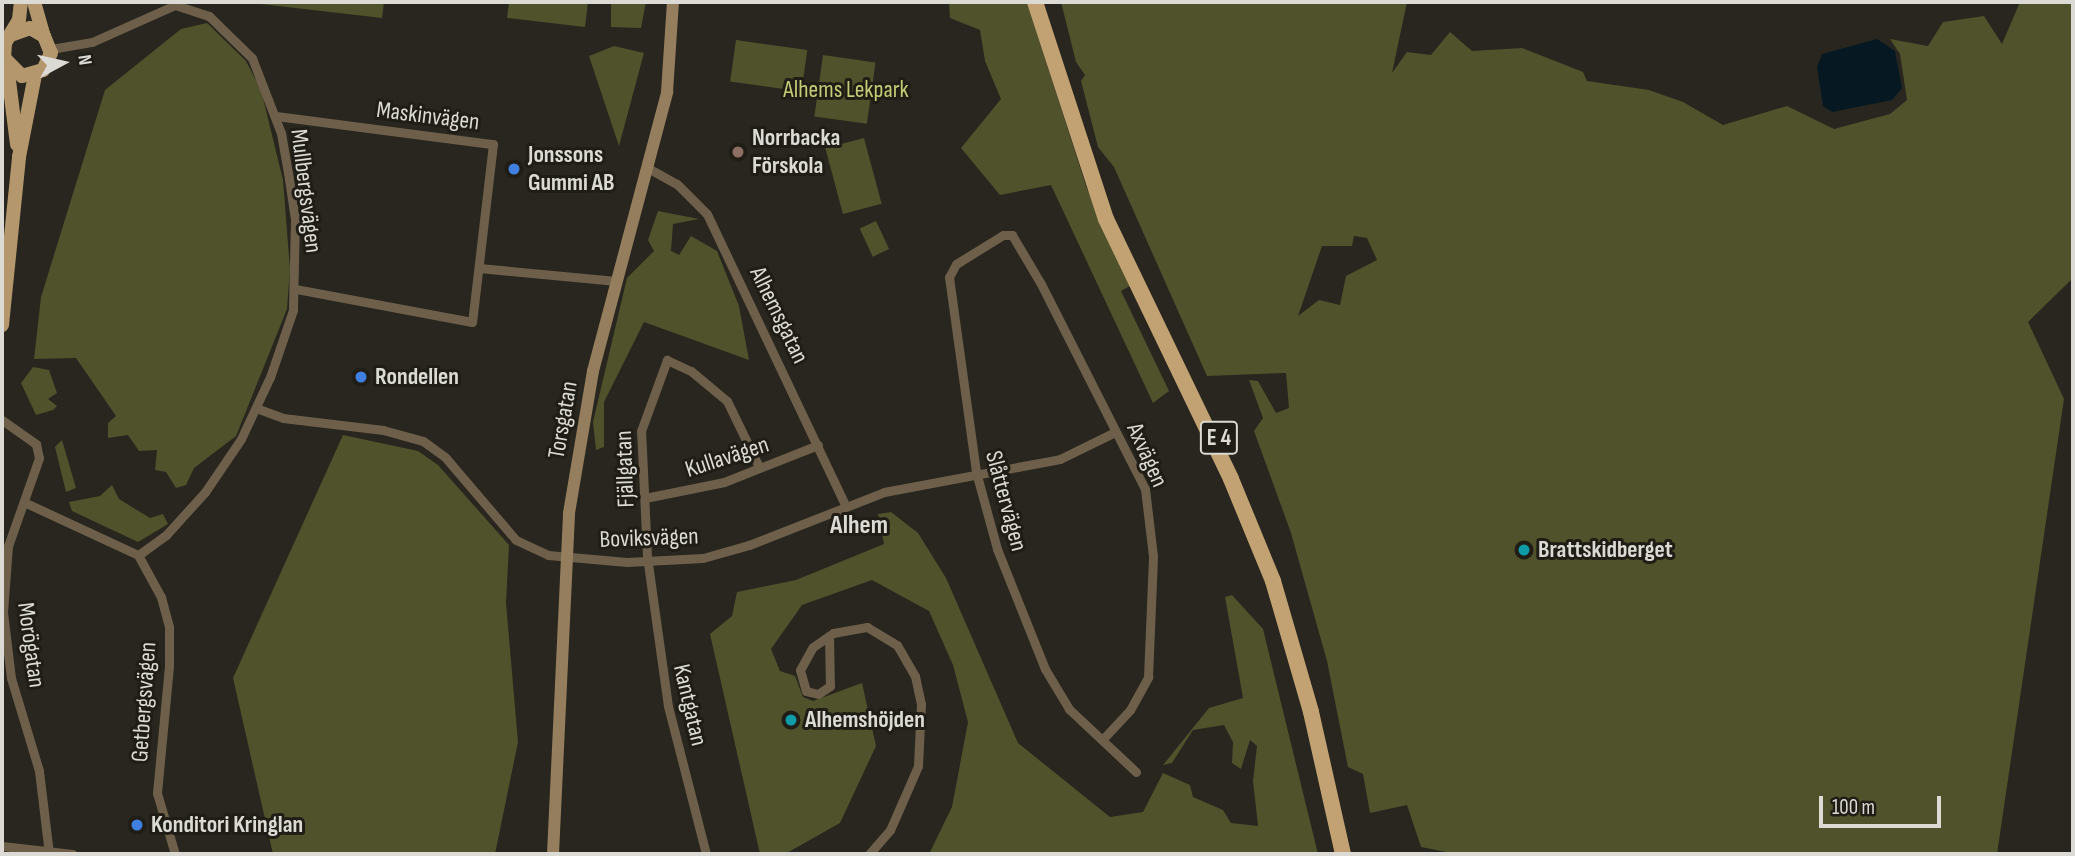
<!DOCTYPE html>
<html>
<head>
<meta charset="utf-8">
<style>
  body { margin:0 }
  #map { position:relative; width:2075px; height:856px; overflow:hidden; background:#28261e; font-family:"Sofia Sans Condensed",sans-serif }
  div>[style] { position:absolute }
  .green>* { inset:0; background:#4f522b; transform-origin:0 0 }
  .water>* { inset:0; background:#061923 }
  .minor>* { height:9px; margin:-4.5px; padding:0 4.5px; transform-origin:4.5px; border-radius:4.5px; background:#6d5f4a }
  .secondary>* { height:12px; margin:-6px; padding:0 6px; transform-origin:6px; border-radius:6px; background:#957e5d }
  .primary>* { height:14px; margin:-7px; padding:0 7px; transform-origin:7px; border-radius:7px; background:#b4976c }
  .trunk>* { height:16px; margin:-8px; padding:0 8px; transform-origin:8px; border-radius:8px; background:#c2a272 }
  .dots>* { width:19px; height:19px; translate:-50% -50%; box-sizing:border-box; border:4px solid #1f1d15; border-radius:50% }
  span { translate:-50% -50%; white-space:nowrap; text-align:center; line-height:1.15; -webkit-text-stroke:6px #1f1d15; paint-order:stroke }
  .shield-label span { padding:2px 5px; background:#1f1d15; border:2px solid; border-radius:5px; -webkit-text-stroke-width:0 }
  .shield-label { font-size:23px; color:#dbdad4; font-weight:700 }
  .park-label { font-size:24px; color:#c5cc76 }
  .street-label { font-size:24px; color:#dbdad4 }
  .poi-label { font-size:24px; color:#dbdad4; font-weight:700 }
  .left { translate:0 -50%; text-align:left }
  .neighbourhood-label { font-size:26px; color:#dbdad4; font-weight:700 }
  .frame { position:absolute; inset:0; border:4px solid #dbdad4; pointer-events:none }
  .north { position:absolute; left:28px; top:28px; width:70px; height:70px; -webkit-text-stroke:5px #1f1d15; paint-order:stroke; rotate:82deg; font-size:19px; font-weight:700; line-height:28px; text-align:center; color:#dbdad4 }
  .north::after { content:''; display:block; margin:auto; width:24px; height:32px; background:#dbdad4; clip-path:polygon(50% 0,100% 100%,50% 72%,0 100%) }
  .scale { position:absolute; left:1819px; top:796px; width:122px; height:32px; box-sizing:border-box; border:4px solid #dbdad4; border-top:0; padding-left:9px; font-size:21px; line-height:24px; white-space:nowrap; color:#dbdad4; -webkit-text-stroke:5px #1f1d15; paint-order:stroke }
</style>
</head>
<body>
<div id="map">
  <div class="green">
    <div style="clip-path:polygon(243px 2px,384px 2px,382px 18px)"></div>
    <div style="clip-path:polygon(509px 2px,588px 2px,585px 27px,507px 18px)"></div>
    <div style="clip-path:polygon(611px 2px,646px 2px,641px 28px,611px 27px)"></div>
    <div style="clip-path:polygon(949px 2px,1027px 2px,1086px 186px,1130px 286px,1121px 291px,1169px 391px,1153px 403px,1051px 185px,1000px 195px,961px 148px,1001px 99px,985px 61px,980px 30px,950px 18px)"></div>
    <div style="clip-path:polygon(evenodd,1061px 2px,1407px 2px,1392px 73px,1407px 52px,1431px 55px,1450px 32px,1472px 51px,1522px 48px,1583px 72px,1587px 81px,1649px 90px,1683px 102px,1723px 125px,1787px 106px,1834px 129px,1890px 114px,1907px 100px,1900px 54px,1890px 39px,1928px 46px,1943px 22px,1984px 16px,2002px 44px,2020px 2px,2073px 2px,2073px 278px,2028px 322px,2064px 399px,1997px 854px,1456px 854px,1421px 847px,1407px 805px,1370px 813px,1363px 774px,1348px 767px,1327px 661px,1291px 533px,1254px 431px,1263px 418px,1249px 380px,1258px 381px,1276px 413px,1289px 408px,1286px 373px,1207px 376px,1114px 167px,1098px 147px,1081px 81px,1085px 75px,1076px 62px,1061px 2px,1354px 236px,1367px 238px,1377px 260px,1346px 276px,1340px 305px,1319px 300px,1298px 316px,1322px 246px,1352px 246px,1354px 236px)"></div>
    <div style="clip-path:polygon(207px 23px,246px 61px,261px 90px,283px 180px,290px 269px,287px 309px,236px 436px,194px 468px,186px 485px,176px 488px,166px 472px,155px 470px,157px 450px,139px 451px,128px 435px,108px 438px,108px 423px,116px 416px,76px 358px,34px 359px,41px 297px,105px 90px,181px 29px)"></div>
    <div style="left:736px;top:40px;width:72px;height:42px;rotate:8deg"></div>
    <div style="clip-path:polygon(614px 46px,644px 53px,619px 146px,589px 56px)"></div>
    <div style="left:823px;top:55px;width:53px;height:62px;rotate:8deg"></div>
    <div style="left:864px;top:138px;width:68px;height:40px;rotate:75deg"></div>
    <div style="clip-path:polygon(658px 211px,699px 219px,673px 224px,671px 251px,679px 255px,691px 236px,717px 251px,739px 306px,749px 360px,644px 322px,604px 402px,604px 447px,596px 450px,593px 422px,627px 278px,654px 251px,648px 240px)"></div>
    <div style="left:876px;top:221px;width:31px;height:18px;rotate:65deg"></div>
    <div style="clip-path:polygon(33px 367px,49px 370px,57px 393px,48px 399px,57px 406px,53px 410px,36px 415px,21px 383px)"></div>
    <div style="clip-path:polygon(343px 435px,418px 451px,438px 465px,509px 545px,506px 603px,518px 742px,495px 854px,273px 854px,233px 678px)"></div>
    <div style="clip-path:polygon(62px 440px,76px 488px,66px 492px,55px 447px)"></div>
    <div style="clip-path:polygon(112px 485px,119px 499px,150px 518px,163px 514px,168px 524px,138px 542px,72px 511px,69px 502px,100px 496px)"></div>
    <div style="clip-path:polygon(891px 512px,918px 533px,946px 578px,1018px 743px,1110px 817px,1143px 812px,1163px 773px,1190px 785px,1193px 797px,1223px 810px,1231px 823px,1258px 826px,1253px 781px,1257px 746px,1250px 740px,1241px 769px,1232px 763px,1233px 742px,1224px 725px,1193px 730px,1172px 763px,1163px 765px,1209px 708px,1243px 698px,1225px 597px,1232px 595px,1263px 629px,1318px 854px,929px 854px,952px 807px,968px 722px,953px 665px,929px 611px,872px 580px,802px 605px,771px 649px,780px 671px,795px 676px,803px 697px,813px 701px,862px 683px,876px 746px,840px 823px,785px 854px,760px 854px,710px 634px,732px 616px,737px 592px,796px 580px,884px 544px,878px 514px)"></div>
  </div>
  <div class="water">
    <div style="clip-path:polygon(1877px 39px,1895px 51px,1902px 88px,1892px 100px,1832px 112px,1823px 106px,1817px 67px,1822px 54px)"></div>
  </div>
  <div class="minor">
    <div style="left:51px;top:49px;width:42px;rotate:-9.7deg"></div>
    <div style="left:92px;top:42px;width:91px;rotate:-24deg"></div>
    <div style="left:175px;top:5px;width:36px;rotate:18deg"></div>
    <div style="left:209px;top:16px;width:60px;rotate:44.3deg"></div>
    <div style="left:252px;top:58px;width:80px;rotate:68.9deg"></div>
    <div style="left:281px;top:133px;width:47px;rotate:80.1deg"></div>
    <div style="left:289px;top:179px;width:40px;rotate:81.5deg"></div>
    <div style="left:295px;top:219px;width:91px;rotate:91.3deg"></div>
    <div style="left:293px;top:310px;width:71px;rotate:108.9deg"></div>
    <div style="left:270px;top:377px;width:68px;rotate:115.1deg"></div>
    <div style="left:241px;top:439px;width:64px;rotate:124.2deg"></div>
    <div style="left:205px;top:492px;width:58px;rotate:132.2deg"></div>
    <div style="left:166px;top:535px;width:34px;rotate:144deg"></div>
    <div style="left:276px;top:116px;width:219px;rotate:7.4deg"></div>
    <div style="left:493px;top:144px;width:179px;rotate:96.7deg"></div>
    <div style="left:472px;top:322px;width:180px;rotate:-169.4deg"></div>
    <div style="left:646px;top:167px;width:35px;rotate:29deg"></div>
    <div style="left:677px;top:184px;width:42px;rotate:45deg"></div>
    <div style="left:707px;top:214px;width:322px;rotate:64.6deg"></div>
    <div style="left:479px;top:268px;width:138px;rotate:5.4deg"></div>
    <div style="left:256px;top:408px;width:29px;rotate:20deg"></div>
    <div style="left:283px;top:418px;width:101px;rotate:6.8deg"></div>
    <div style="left:383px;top:430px;width:41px;rotate:15.4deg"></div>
    <div style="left:423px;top:441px;width:27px;rotate:36deg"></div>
    <div style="left:445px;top:457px;width:109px;rotate:49.5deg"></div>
    <div style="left:516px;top:540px;width:35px;rotate:25deg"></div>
    <div style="left:548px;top:555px;width:79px;rotate:5.1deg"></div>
    <div style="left:627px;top:562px;width:76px;rotate:-3deg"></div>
    <div style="left:703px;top:558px;width:48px;rotate:-15.8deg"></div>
    <div style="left:749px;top:545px;width:145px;rotate:-21.4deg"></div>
    <div style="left:884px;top:492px;width:179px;rotate:-10.6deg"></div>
    <div style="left:1060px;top:459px;width:61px;rotate:-26.1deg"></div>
    <div style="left:2px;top:420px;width:42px;rotate:35.2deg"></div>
    <div style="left:36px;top:444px;width:14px;rotate:78deg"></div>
    <div style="left:39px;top:458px;width:93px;rotate:109.4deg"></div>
    <div style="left:8px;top:546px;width:66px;rotate:94.3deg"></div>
    <div style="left:3px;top:612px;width:66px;rotate:83.1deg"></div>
    <div style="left:11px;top:678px;width:97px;rotate:73.2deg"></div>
    <div style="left:39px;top:771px;width:84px;rotate:83.1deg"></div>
    <div style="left:645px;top:498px;width:81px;rotate:-11.4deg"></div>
    <div style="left:724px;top:482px;width:101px;rotate:-21.5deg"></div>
    <div style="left:26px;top:503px;width:123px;rotate:24.9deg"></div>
    <div style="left:138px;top:555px;width:48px;rotate:61.3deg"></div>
    <div style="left:161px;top:597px;width:31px;rotate:75deg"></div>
    <div style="left:169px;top:627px;width:39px;rotate:90deg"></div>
    <div style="left:169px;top:666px;width:128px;rotate:95.4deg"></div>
    <div style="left:157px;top:793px;width:64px;rotate:73.6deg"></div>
    <div style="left:829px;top:636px;width:50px;rotate:88.9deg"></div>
    <div style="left:830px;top:686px;width:14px;rotate:146deg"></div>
    <div style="left:818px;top:694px;width:12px;rotate:-166deg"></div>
    <div style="left:806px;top:691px;width:22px;rotate:-106deg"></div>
    <div style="left:800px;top:670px;width:26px;rotate:-61deg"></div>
    <div style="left:813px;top:647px;width:19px;rotate:-35deg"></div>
    <div style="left:829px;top:636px;width:5px;rotate:-37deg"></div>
    <div style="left:833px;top:633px;width:35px;rotate:-10deg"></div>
    <div style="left:867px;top:627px;width:35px;rotate:31deg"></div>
    <div style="left:897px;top:645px;width:36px;rotate:60deg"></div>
    <div style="left:915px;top:676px;width:29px;rotate:78deg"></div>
    <div style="left:921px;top:704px;width:62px;rotate:92.8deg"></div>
    <div style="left:918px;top:766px;width:70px;rotate:113.6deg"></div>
    <div style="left:890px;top:830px;width:32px;rotate:131deg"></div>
    <div style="left:1102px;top:740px;width:41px;rotate:-47deg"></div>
    <div style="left:1130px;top:710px;width:38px;rotate:-61deg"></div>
    <div style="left:1148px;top:677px;width:121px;rotate:-87.6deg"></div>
    <div style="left:1153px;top:556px;width:67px;rotate:-96.8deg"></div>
    <div style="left:1145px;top:489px;width:230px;rotate:-116.9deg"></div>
    <div style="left:1041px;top:284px;width:57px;rotate:-120.6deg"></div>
    <div style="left:1012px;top:235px;width:9px;rotate:180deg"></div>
    <div style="left:1003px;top:235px;width:55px;rotate:148.3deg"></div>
    <div style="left:956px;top:264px;width:15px;rotate:118deg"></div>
    <div style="left:949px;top:277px;width:197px;rotate:82.1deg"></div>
    <div style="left:976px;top:472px;width:80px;rotate:74.7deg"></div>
    <div style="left:997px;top:549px;width:129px;rotate:68.2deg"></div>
    <div style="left:1045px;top:669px;width:47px;rotate:59deg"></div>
    <div style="left:1069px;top:709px;width:92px;rotate:43.2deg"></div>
    <div style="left:2px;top:846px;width:71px;rotate:6.4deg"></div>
    <div style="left:706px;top:854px;width:153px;rotate:-104.4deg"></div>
    <div style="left:668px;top:706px;width:151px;rotate:-98deg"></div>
    <div style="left:647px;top:556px;width:125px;rotate:-92.7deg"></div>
    <div style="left:641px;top:431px;width:76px;rotate:-69.9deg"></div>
    <div style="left:667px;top:360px;width:26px;rotate:25deg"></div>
    <div style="left:691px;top:371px;width:47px;rotate:39.8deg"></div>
    <div style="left:727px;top:401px;width:73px;rotate:64.1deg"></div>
  </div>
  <div class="secondary">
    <div style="left:553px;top:854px;width:341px;rotate:-87.3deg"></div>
    <div style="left:569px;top:513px;width:144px;rotate:-80.4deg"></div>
    <div style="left:593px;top:371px;width:289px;rotate:-75.1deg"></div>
    <div style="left:667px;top:92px;width:90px;rotate:-86.2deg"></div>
  </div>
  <div class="primary">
    <div style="left:34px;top:2px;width:35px;rotate:74deg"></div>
    <div style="left:11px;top:35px;width:20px;rotate:-20deg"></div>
    <div style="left:30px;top:28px;width:16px;rotate:30deg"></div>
    <div style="left:44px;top:36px;width:18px;rotate:68deg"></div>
    <div style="left:51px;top:53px;width:19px;rotate:115deg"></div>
    <div style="left:43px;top:70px;width:22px;rotate:164deg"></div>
    <div style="left:22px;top:76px;width:25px;rotate:-135deg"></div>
    <div style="left:4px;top:58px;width:15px;rotate:-86deg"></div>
    <div style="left:5px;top:43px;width:27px;rotate:-59deg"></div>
    <div style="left:19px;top:20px;width:18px;rotate:-84deg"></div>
    <div style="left:7px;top:65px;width:80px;rotate:82.8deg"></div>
    <div style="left:2px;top:325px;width:169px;rotate:-84.2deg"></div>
    <div style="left:19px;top:157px;width:84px;rotate:-79deg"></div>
  </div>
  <div class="trunk">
    <div style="left:1035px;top:2px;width:228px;rotate:71.9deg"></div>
    <div style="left:1106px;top:219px;width:288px;rotate:64.3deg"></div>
    <div style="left:1231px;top:479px;width:110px;rotate:67.6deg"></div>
    <div style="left:1273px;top:581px;width:136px;rotate:73.8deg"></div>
    <div style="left:1311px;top:712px;width:146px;rotate:77.3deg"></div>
  </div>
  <div class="dots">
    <div style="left:738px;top:152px;background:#8d6e63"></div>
    <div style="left:514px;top:169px;background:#3f7fe0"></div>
    <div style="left:361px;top:377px;background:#3f7fe0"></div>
    <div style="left:1524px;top:550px;background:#0f9aa8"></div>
    <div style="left:791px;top:720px;background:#0f9aa8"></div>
    <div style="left:137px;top:825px;background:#3f7fe0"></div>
  </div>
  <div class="shield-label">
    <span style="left:1219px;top:438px">E 4</span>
  </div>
  <div class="park-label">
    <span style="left:846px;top:90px">Alhems Lekpark</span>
  </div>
  <div class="street-label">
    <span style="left:428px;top:116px;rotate:7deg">Maskinvägen</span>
    <span style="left:306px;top:191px;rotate:83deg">Mullbergsvägen</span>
    <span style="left:779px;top:315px;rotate:64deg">Alhemsgatan</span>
    <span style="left:563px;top:420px;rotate:-80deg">Torsgatan</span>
    <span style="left:1147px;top:455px;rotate:66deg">Axvägen</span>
    <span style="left:727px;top:457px;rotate:-18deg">Kullavägen</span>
    <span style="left:625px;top:469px;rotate:-92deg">Fjällgatan</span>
    <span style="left:1006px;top:501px;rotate:75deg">Slåttervägen</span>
    <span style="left:649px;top:538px;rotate:-2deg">Boviksvägen</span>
    <span style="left:31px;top:645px;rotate:82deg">Morögatan</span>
    <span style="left:144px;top:702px;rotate:-86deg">Getbergsvägen</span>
    <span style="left:690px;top:705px;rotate:77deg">Kantgatan</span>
  </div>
  <div class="poi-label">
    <span class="left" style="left:752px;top:152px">Norrbacka<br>Förskola</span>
    <span class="left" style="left:528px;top:169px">Jonssons<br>Gummi AB</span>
    <span class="left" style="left:375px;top:377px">Rondellen</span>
    <span class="left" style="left:1538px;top:550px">Brattskidberget</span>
    <span class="left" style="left:805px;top:720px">Alhemshöjden</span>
    <span class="left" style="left:151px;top:825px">Konditori Kringlan</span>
  </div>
  <div class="neighbourhood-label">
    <span style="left:859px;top:526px">Alhem</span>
  </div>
  <div class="frame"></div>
  <div class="north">N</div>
  <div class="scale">100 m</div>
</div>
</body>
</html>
